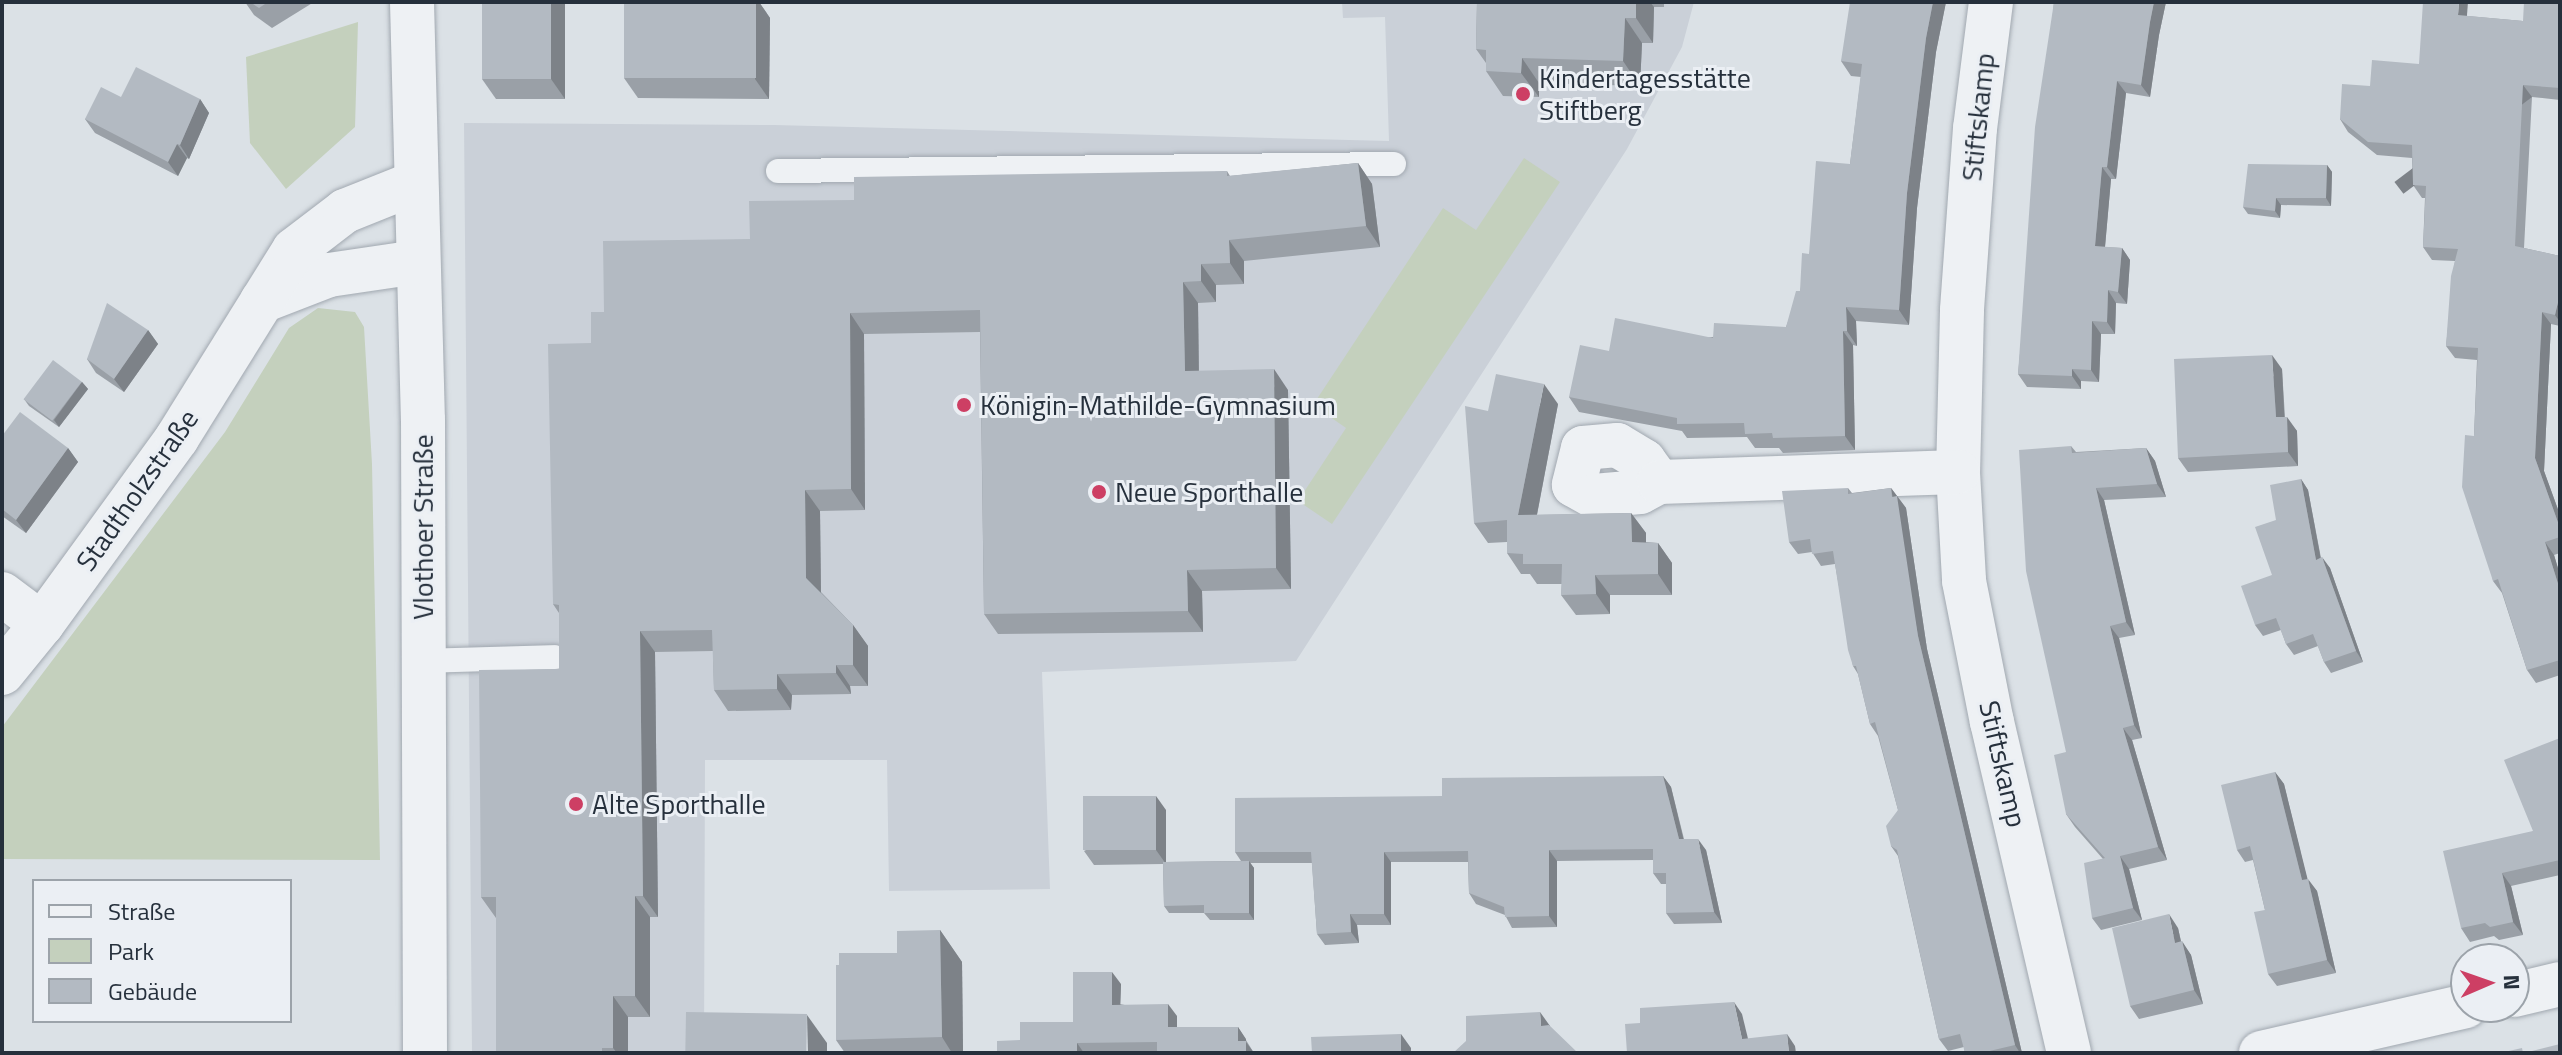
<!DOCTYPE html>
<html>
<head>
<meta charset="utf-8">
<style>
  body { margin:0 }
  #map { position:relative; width:2562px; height:1055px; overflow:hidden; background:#dbe1e6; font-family:"Titillium Web",sans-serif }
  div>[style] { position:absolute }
  .built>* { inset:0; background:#cad0d8 }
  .green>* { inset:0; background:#c4d0bd }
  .roads { filter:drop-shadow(0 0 2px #a1a8b0) drop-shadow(0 0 2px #a1a8b0) }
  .service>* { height:24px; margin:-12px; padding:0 12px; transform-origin:12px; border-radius:12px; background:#eef1f4 }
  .minor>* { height:44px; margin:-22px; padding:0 22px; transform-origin:22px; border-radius:22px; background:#eef1f4 }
  .tertiary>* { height:44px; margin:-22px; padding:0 22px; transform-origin:22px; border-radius:22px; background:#eef1f4 }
  .wall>* { inset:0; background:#9aa0a7 }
  .shaded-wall>* { inset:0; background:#7d8288; transform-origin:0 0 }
  .building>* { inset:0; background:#b3bac2; transform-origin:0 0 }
  .dots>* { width:22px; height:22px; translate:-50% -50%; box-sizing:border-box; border:4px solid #ebeff4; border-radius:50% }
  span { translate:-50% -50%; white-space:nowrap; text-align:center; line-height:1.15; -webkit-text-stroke:6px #ebeff4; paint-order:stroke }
  .poi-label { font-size:28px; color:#26303c }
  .left { translate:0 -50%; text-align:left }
  .street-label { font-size:28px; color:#26303c }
  .frame { position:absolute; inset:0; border:4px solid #26303c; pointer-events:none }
  .legend { position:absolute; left:32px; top:879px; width:260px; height:144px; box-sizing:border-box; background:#ebeff4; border:2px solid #9ca3aa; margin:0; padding:10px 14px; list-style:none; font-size:24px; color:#26303c }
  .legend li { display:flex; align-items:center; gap:16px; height:40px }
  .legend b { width:40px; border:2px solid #9ca3aa }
  .north { position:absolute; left:2450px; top:943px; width:80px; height:80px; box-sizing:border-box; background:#ebeff4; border:2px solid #9ca3aa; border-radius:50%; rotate:88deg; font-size:22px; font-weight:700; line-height:32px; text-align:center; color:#26303c }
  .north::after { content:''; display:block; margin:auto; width:28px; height:36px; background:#cd3f64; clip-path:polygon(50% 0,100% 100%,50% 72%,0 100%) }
</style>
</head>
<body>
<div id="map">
  <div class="built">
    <div style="clip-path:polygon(1342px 2px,1694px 2px,1682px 47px,1627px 149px,1296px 661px,1042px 672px,1050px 889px,889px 891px,887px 760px,705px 760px,704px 1053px,472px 1053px,464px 123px,774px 125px,1389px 141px,1385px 17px,1343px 18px)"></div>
  </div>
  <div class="green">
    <div style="clip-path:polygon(358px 22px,355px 127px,286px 189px,250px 143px,246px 57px)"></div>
    <div style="clip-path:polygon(1524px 158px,1560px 182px,1332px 524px,1298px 501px,1346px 428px,1313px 405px,1443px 208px,1476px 230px)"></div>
    <div style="clip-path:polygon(318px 308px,355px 312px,364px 327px,372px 464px,380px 860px,2px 859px,2px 727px,225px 432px,289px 328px)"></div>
  </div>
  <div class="roads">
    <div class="service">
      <div style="left:778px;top:171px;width:616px;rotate:-0.65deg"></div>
      <div style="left:424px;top:661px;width:131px;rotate:-1.7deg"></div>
    </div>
    <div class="minor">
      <div style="left:1991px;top:2px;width:127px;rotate:97.2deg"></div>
      <div style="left:1975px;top:128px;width:183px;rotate:94.1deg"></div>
      <div style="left:1962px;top:311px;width:161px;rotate:91.4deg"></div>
      <div style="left:1958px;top:472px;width:109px;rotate:86.8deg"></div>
      <div style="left:1964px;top:581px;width:144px;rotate:78.8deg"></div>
      <div style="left:1992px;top:722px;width:340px;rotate:76.9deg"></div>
      <div style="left:1659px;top:482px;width:26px;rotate:-126deg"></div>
      <div style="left:1644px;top:461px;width:31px;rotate:-149deg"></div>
      <div style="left:1617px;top:445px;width:34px;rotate:175deg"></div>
      <div style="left:1583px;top:448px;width:38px;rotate:104deg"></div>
      <div style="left:1574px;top:485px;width:23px;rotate:29deg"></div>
      <div style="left:1594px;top:496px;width:46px;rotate:-5deg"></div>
      <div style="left:1640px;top:492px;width:21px;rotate:-28deg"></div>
      <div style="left:1659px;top:482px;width:299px;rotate:-1.9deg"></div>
      <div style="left:2px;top:594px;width:50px;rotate:36.9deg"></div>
      <div style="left:2514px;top:995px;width:47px;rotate:-13.4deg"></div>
      <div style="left:2261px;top:1053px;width:210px;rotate:-12.9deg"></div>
    </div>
    <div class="tertiary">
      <div style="left:412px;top:2px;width:418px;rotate:88.5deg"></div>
      <div style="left:423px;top:420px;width:633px;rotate:89.82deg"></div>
      <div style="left:262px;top:301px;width:72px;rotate:-21.2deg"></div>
      <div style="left:329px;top:275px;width:89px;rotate:-8.4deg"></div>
      <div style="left:2px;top:673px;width:63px;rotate:-50.8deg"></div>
      <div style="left:42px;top:624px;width:230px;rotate:-54deg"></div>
      <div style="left:177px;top:438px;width:221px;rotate:-58.1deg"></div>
      <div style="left:294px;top:250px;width:64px;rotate:-37.4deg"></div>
      <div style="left:345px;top:211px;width:75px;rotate:-21.8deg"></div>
    </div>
  </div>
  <div class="wall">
    <div style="clip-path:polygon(245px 2px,314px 2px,272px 28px,254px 15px)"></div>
    <div style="clip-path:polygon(482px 2px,565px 2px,565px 99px,496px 99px,482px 79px)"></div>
    <div style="clip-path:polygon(624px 2px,759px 2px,770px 18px,769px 99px,638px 98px,624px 78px)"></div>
    <div style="clip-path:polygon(1477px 2px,1664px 2px,1664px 7px,1654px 7px,1653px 43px,1642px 43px,1640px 86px,1539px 83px,1539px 97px,1503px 96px,1486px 71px,1486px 63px,1476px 49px)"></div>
    <div style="clip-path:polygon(1871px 2px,1946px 2px,1936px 52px,1917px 208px,1909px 325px,1856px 321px,1857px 346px,1853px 345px,1855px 450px,1783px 453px,1779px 448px,1755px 448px,1747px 437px,1687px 438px,1682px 431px,1579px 412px,1569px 397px,1609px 351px,1786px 327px,1800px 291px,1809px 254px,1850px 164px,1861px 77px,1851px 76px,1841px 61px)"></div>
    <div style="clip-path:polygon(2054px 2px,2166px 2px,2159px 35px,2150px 97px,2126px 93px,2116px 179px,2111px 179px,2105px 247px,2122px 248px,2130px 260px,2127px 304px,2116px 303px,2115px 334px,2101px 334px,2099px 382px,2081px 381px,2081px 389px,2027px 387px,2018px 374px)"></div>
    <div style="clip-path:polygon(2560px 2px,2560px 100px,2532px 97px,2524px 248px,2560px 256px,2560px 326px,2551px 324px,2544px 471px,2560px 515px,2560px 553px,2554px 555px,2560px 575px,2560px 675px,2536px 683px,2527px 670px,2502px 593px,2493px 581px,2474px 436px,2477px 360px,2455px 358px,2446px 346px,2455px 261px,2432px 260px,2423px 247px,2425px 198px,2422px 198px,2413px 185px,2412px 158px,2377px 155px,2348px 132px,2340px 119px,2370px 86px,2419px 64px,2467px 16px,2523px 21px)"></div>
    <div style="clip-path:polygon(121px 97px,200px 99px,209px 113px,189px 159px,187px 158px,178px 176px,95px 133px,85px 119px)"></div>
    <div style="clip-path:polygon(1358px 163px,1372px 184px,1380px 247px,1244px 261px,1244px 284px,1216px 285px,1216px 302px,1198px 303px,1199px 371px,1288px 390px,1291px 589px,1202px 591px,1203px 632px,998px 634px,984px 614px,980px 332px,864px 334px,865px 510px,820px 511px,821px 592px,853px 625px,868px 646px,868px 686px,850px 686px,851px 694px,792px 695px,791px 710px,728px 711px,714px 690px,713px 651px,655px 652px,658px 917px,650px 917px,650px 1017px,628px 1017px,628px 1053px,496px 1053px,496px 918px,481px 897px,559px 669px,559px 613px,553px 604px,591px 343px,604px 312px,750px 239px,854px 200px,1227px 171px,1230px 176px)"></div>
    <div style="clip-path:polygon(2327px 165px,2332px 172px,2331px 206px,2281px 205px,2280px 218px,2248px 214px,2243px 207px)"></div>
    <div style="clip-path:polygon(148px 330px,158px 344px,124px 392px,96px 373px,87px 359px)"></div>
    <div style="clip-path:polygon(2282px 369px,2285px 417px,2297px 431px,2298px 466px,2188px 472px,2178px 458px)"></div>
    <div style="clip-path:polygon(82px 382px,88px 389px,59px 427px,29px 406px,24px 399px)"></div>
    <div style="clip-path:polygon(1558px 404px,1537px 515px,1631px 513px,1646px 533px,1646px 542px,1658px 543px,1672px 563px,1672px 595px,1610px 595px,1610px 614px,1576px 615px,1561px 595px,1562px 584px,1537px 584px,1530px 574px,1521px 574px,1507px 553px,1507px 542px,1488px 543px,1474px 523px,1488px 411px)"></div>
    <div style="clip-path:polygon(2px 436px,68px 448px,78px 462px,26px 533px,2px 516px)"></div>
    <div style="clip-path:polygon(2071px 446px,2076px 452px,2146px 448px,2155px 461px,2166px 497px,2104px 500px,2135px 635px,2119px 638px,2142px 738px,2132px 740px,2167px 860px,2129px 869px,2142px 920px,2101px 930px,2092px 918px,2103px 859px,2075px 827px,2066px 814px,2066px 752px)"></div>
    <div style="clip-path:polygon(2301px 479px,2308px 490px,2321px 558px,2330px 568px,2363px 662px,2331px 673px,2324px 662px,2318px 646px,2294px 655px,2286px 644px,2281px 630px,2263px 636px,2255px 625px,2272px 575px,2276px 520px)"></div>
    <div style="clip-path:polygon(1848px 488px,1852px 493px,1891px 488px,1906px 508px,1927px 649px,2022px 1053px,1965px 1053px,1964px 1047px,1948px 1051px,1939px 1039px,1898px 856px,1891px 846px,1898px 810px,1878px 736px,1870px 724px,1858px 674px,1853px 666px,1835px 564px,1821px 566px,1812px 552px,1798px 554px,1789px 542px)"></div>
    <div style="clip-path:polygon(2560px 738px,2560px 875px,2511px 886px,2523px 935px,2499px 940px,2494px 936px,2470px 942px,2461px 928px,2533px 831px)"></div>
    <div style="clip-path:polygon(2275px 772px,2284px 784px,2307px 879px,2317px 891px,2336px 973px,2277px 986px,2268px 974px,2265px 910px,2253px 860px,2245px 862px,2237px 850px)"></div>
    <div style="clip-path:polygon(1663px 776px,1671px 787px,1684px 839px,1706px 850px,1722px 923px,1674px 924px,1666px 913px,1666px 884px,1661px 884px,1653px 873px,1653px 860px,1557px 861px,1557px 927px,1512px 928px,1505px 915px,1476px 904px,1469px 893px,1468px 862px,1391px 862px,1391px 925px,1357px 925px,1359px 943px,1325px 945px,1317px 934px,1312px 863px,1250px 863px,1254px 868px,1254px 920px,1210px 920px,1204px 913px,1169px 913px,1164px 906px,1163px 864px,1094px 865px,1084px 851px,1166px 810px,1166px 862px,1241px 861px,1235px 852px,1442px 796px)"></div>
    <div style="clip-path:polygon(2178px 928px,2181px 941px,2191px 955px,2203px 1004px,2139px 1019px,2130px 1006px)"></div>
    <div style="clip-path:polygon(940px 930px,962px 962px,963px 1053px,845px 1053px,836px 1040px,897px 953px)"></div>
    <div style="clip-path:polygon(1121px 984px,1120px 1004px,1177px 1016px,1177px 1027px,1238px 1027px,1254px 1053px,997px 1053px,1073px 1022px)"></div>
  </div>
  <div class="shaded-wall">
    <div style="clip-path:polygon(551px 2px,565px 2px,565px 99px,551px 79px)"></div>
    <div style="clip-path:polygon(756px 2px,759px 2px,770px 18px,769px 99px,755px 79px)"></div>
    <div style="clip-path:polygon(1636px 2px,1650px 2px,1654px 7px,1653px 43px,1636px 18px)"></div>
    <div style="clip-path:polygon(1933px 2px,1946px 2px,1936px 52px,1917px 208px,1909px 325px,1899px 310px,1907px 193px,1926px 38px)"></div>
    <div style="clip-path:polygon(2154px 2px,2166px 2px,2159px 35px,2150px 97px,2141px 85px,2150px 22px)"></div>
    <div style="clip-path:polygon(2459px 2px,2468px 2px,2466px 28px,2458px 15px)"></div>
    <div style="clip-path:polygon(1625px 18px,1642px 43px,1640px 86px,1623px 61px)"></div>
    <div style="clip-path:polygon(1522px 58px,1539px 83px,1539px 97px,1521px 73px)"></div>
    <div style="clip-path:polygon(2117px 81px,2126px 93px,2116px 179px,2107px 167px)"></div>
    <div style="left:2523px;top:85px;width:15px;height:161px;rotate:53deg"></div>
    <div style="clip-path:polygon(200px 99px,209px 113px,189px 159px,180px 145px)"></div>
    <div style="clip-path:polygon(177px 144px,187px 158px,178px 176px,168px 162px)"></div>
    <div style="clip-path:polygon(1358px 163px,1372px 184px,1380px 247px,1366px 226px)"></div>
    <div style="clip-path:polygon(2327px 165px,2332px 172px,2331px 206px,2326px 198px)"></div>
    <div style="clip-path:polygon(2102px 167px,2111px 179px,2104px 258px,2095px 246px)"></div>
    <div style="clip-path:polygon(2276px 198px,2281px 205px,2280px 218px,2275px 211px)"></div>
    <div style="clip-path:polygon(1229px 240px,1244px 261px,1244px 284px,1230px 263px)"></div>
    <div style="clip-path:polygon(2122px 248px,2130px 260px,2127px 304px,2118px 292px)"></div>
    <div style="clip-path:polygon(1201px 264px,1216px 285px,1216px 302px,1201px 281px)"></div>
    <div style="clip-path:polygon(1183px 282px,1198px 303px,1199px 392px,1185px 371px)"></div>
    <div style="clip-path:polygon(2108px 290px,2116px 303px,2115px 334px,2107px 322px)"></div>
    <div style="clip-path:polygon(2560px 294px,2560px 322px,2555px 315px)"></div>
    <div style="clip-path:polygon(1846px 307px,1856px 321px,1857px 346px,1847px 331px)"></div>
    <div style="clip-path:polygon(2542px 312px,2551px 324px,2544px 471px,2560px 515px,2560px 528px,2535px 458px)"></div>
    <div style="clip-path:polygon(850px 313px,864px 334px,865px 510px,851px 489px)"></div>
    <div style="clip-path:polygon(2092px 321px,2101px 334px,2099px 382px,2091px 370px)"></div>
    <div style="clip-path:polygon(148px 330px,158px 344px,124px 392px,114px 379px)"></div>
    <div style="clip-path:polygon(1843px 331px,1853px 345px,1855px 450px,1845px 436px)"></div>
    <div style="clip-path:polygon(2272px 355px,2282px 369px,2285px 431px,2276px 417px)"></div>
    <div style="clip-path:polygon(1274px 369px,1288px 390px,1291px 589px,1276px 568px)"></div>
    <div style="clip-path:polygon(2072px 369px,2081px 381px,2081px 389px,2072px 376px)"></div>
    <div style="clip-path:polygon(82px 382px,88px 389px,59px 427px,54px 420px)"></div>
    <div style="clip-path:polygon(1544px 384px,1558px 404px,1533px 535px,1518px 515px)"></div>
    <div style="clip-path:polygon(2287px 417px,2297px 431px,2298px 466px,2288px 452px)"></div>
    <div style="clip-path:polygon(68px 448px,78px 462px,26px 533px,16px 520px)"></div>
    <div style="clip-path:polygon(2146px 448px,2155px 461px,2166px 497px,2157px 484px)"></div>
    <div style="clip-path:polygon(2301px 479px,2308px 490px,2323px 571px,2316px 560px)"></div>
    <div style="clip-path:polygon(1891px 488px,1906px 508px,1927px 649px,2022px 1053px,2020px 1053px,2015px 1045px,1918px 636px)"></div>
    <div style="clip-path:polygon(2096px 488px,2104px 500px,2135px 635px,2126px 622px)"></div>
    <div style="clip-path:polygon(805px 490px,820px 511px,821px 599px,806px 578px)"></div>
    <div style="clip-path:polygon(1631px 513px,1646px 533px,1646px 563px,1632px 542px)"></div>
    <div style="clip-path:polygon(2545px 542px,2554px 555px,2560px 575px,2560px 590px)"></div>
    <div style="clip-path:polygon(1658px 543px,1672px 563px,1672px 595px,1658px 574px)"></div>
    <div style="clip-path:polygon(2322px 557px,2330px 568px,2363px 662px,2356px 651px)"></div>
    <div style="clip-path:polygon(1187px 570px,1202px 591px,1203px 632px,1188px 611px)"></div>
    <div style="clip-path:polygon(1595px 575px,1610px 595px,1610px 614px,1596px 594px)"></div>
    <div style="clip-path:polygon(853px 625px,868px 646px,868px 686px,853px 665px)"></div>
    <div style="clip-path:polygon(2110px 626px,2119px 638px,2142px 738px,2134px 725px)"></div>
    <div style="clip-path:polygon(640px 631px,655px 652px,658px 917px,643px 896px)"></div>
    <div style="clip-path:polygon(836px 665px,850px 686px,851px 694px,836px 673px)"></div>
    <div style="clip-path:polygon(777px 674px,792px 695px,791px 710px,777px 689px)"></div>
    <div style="clip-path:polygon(2123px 728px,2132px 740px,2167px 860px,2158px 847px)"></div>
    <div style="clip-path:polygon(2275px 772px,2284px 784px,2311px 893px,2302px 880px)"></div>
    <div style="clip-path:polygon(1663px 776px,1671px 787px,1686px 850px,1679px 839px)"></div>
    <div style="clip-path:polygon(1156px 796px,1166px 810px,1166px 864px,1156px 850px)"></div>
    <div style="clip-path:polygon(1698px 839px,1706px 850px,1722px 923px,1714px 912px)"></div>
    <div style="clip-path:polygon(1549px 850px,1557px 861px,1557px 927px,1549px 916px)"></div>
    <div style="clip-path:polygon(1384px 852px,1391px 862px,1391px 925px,1384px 914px)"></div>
    <div style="clip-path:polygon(2120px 856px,2129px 869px,2142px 920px,2133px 908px)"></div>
    <div style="clip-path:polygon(1249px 861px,1254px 868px,1254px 920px,1249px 913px)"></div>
    <div style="clip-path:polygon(2502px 873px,2511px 886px,2523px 935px,2513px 922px)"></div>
    <div style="clip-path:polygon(2308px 879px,2317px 891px,2336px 973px,2327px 960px)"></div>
    <div style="clip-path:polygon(635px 896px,650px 917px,650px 1017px,635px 996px)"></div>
    <div style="clip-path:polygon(1350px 914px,1357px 925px,1359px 943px,1351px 932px)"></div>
    <div style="clip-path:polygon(2169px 914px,2178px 928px,2184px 956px,2175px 943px)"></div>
    <div style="clip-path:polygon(940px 930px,962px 962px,963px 1053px,952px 1053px,942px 1037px)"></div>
    <div style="clip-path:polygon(2182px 941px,2191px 955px,2203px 1004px,2194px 990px)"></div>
    <div style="clip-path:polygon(1112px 972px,1121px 984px,1120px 1017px,1112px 1005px)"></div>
    <div style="clip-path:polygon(613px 996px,628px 1017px,628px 1053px,617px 1053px,613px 1048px)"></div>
    <div style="clip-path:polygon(1734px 1002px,1742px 1014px,1751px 1051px,1742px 1039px)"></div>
    <div style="clip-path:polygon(1168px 1004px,1177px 1016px,1177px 1039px,1168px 1027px)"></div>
    <div style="clip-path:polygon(1540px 1012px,1550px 1026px,1541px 1026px)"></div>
    <div style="clip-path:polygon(807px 1015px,827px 1043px,827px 1053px,808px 1053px)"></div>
    <div style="clip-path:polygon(1238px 1027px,1246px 1039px,1246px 1042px,1254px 1053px,1246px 1053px,1238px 1041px)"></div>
    <div style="clip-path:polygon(1401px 1034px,1411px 1048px,1411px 1053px,1401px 1053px)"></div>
    <div style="clip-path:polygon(1787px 1034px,1795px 1046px,1796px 1053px,1789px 1053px)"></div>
    <div style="clip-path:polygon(1077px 1043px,1084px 1053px,1077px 1053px)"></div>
  </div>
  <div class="building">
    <div style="clip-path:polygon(250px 2px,268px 2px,259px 8px)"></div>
    <div style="left:482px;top:2px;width:69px;height:77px"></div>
    <div style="left:624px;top:2px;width:132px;height:76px"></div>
    <div style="clip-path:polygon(1477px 2px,1636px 2px,1636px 18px,1625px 18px,1623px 61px,1522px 58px,1521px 73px,1486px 71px,1486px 50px,1476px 49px)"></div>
    <div style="clip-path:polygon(1850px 2px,1871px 3px,1871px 2px,1933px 2px,1926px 38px,1907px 193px,1899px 310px,1846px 307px,1847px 331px,1843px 331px,1845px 436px,1773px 438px,1772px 433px,1745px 434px,1744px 423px,1677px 424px,1677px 418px,1569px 397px,1580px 345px,1609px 351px,1615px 318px,1713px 338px,1714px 323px,1786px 327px,1796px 291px,1800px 291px,1802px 253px,1809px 254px,1816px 161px,1850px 164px,1862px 64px,1841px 61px)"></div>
    <div style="clip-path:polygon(2054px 2px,2154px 2px,2150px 22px,2141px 85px,2117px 81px,2107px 167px,2102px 167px,2095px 246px,2122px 248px,2118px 292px,2108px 290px,2107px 322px,2092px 321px,2091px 370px,2072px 369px,2072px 376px,2018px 374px,2035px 127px)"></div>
    <div style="clip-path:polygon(2423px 2px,2459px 2px,2458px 15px,2523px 21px,2524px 2px,2560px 2px,2560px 88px,2523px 85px,2515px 246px,2560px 256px,2560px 294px,2555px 315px,2542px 312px,2535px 458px,2560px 528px,2560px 537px,2545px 542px,2560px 590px,2560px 660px,2527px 670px,2498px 579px,2493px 581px,2462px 487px,2465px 435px,2474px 436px,2478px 348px,2446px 346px,2451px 276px,2458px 249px,2423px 247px,2426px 186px,2413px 185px,2412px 145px,2368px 142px,2340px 119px,2342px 84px,2370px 86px,2372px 60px,2419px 64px)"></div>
    <div style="clip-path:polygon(136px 67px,200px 99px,180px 145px,177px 144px,168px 162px,85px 119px,101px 87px,121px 97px)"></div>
    <div style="clip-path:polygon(1358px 163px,1366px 226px,1229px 240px,1230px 263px,1201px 264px,1201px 281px,1183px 282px,1185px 371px,1274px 369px,1276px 568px,1187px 570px,1188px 611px,984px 614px,980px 310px,850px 313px,851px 489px,805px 490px,806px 578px,853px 625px,853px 665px,836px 665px,836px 673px,777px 674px,777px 689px,714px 690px,712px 630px,640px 631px,643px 896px,635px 896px,635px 996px,613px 996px,613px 1048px,602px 1048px,602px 1053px,496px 1053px,496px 897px,481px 897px,479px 670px,559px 669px,559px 605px,553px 604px,548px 344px,591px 343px,591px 312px,604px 312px,603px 241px,750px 239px,749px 201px,854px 200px,854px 177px,1227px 171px,1227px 176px)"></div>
    <div style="clip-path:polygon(2248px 164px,2327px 165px,2326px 198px,2276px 198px,2275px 211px,2243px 207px)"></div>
    <div style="clip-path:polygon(107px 303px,148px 330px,114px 379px,87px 359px)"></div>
    <div style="clip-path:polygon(2272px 355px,2276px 417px,2287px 417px,2288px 452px,2178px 458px,2174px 359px)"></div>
    <div style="left:53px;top:360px;width:36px;height:49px;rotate:37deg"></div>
    <div style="clip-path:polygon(1496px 374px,1544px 384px,1518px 515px,1631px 513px,1632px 542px,1658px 543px,1658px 574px,1595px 575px,1596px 594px,1561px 595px,1562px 564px,1523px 564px,1523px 554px,1507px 553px,1507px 520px,1474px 523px,1465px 406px,1488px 411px)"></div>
    <div style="clip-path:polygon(20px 412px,68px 448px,16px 520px,2px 509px,2px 436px)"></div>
    <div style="clip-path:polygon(2071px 446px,2072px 453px,2146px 448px,2157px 484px,2096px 488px,2126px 622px,2110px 626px,2134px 725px,2123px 728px,2158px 847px,2120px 856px,2133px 908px,2092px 918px,2084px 863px,2105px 858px,2066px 814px,2054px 755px,2066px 752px,2026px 571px,2019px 450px)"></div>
    <div style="clip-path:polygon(2301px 479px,2316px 560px,2322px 557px,2356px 651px,2324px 662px,2313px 634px,2286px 644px,2276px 618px,2255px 625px,2241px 586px,2272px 575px,2255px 527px,2276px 520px,2270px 485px)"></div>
    <div style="clip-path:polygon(1848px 488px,1848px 494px,1891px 488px,1892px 497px,1897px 496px,1918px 636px,2015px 1045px,1981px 1053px,1965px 1053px,1960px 1034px,1939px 1039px,1897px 850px,1891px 846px,1886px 826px,1898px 810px,1875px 722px,1870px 724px,1856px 666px,1853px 666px,1848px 650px,1833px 551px,1812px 554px,1810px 539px,1789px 542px,1782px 491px)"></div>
    <div style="clip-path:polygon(2560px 738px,2560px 860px,2502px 873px,2513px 922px,2490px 927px,2485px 923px,2461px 928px,2443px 851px,2533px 831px,2504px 760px)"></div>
    <div style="clip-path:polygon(2275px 772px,2302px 880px,2308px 879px,2327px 960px,2268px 974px,2254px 912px,2265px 910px,2250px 846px,2237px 850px,2221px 785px)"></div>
    <div style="clip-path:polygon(1663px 776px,1679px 839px,1698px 839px,1714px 912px,1666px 913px,1666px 873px,1653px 873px,1653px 849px,1549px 850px,1549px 916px,1505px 917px,1504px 907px,1469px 893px,1468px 851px,1384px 852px,1384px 914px,1350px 914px,1351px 932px,1317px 934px,1311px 852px,1235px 852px,1235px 798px,1442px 796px,1442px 778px)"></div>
    <div style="left:1156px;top:796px;width:54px;height:73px;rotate:90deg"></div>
    <div style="clip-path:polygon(1249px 861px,1249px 913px,1204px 913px,1204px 905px,1164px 906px,1163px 862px)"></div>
    <div style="clip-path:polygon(2169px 914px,2175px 943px,2182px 941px,2194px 990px,2130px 1006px,2112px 928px)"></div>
    <div style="clip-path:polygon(940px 930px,942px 1037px,836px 1040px,836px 965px,839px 965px,839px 953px,897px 953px,897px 931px)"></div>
    <div style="clip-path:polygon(1073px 972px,1112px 972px,1112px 1005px,1168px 1004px,1168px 1027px,1238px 1027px,1238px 1041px,1246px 1041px,1246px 1053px,1157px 1053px,1157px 1042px,1077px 1043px,1077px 1053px,997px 1053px,997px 1041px,1020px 1040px,1020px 1022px,1073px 1022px)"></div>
    <div style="clip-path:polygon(1734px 1002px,1742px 1039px,1787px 1034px,1789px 1053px,1627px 1053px,1625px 1024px,1640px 1023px,1640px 1008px)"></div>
    <div style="left:686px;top:1012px;width:121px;height:41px;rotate:1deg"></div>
    <div style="clip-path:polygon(1540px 1012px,1541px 1026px,1549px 1025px,1577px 1052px,1576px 1053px,1453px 1053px,1466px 1041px,1466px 1016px)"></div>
    <div style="clip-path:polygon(1401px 1034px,1401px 1053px,1312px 1053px,1311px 1037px)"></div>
    <div style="clip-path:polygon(2560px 1044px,2560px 1053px,2524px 1053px)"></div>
    <div style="clip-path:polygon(2522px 1048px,2523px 1053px,2500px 1053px)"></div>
  </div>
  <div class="dots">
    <div style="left:1523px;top:94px;background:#cd3f64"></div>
    <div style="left:964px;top:405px;background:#cd3f64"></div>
    <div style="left:1099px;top:492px;background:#cd3f64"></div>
    <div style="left:576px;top:804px;background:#cd3f64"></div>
  </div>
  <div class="poi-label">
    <span class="left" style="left:1539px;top:94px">Kindertagesstätte<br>Stiftberg</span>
    <span class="left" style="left:980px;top:405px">Königin-Mathilde-Gymnasium</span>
    <span class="left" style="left:1115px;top:492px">Neue Sporthalle</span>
    <span class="left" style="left:592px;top:804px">Alte Sporthalle</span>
  </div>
  <div class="street-label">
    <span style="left:1978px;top:117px;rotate:-84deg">Stiftskamp</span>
    <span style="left:137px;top:490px;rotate:-55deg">Stadtholzstraße</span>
    <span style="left:423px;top:527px;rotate:-90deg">Vlothoer Straße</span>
    <span style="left:2003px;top:764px;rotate:77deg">Stiftskamp</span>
  </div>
  <div class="frame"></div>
  <ul class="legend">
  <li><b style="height:10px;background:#eef1f4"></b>Straße</li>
  <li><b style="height:22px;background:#c4d0bd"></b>Park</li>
  <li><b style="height:22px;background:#b3bac2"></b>Gebäude</li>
  </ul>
  <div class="north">N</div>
</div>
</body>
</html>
